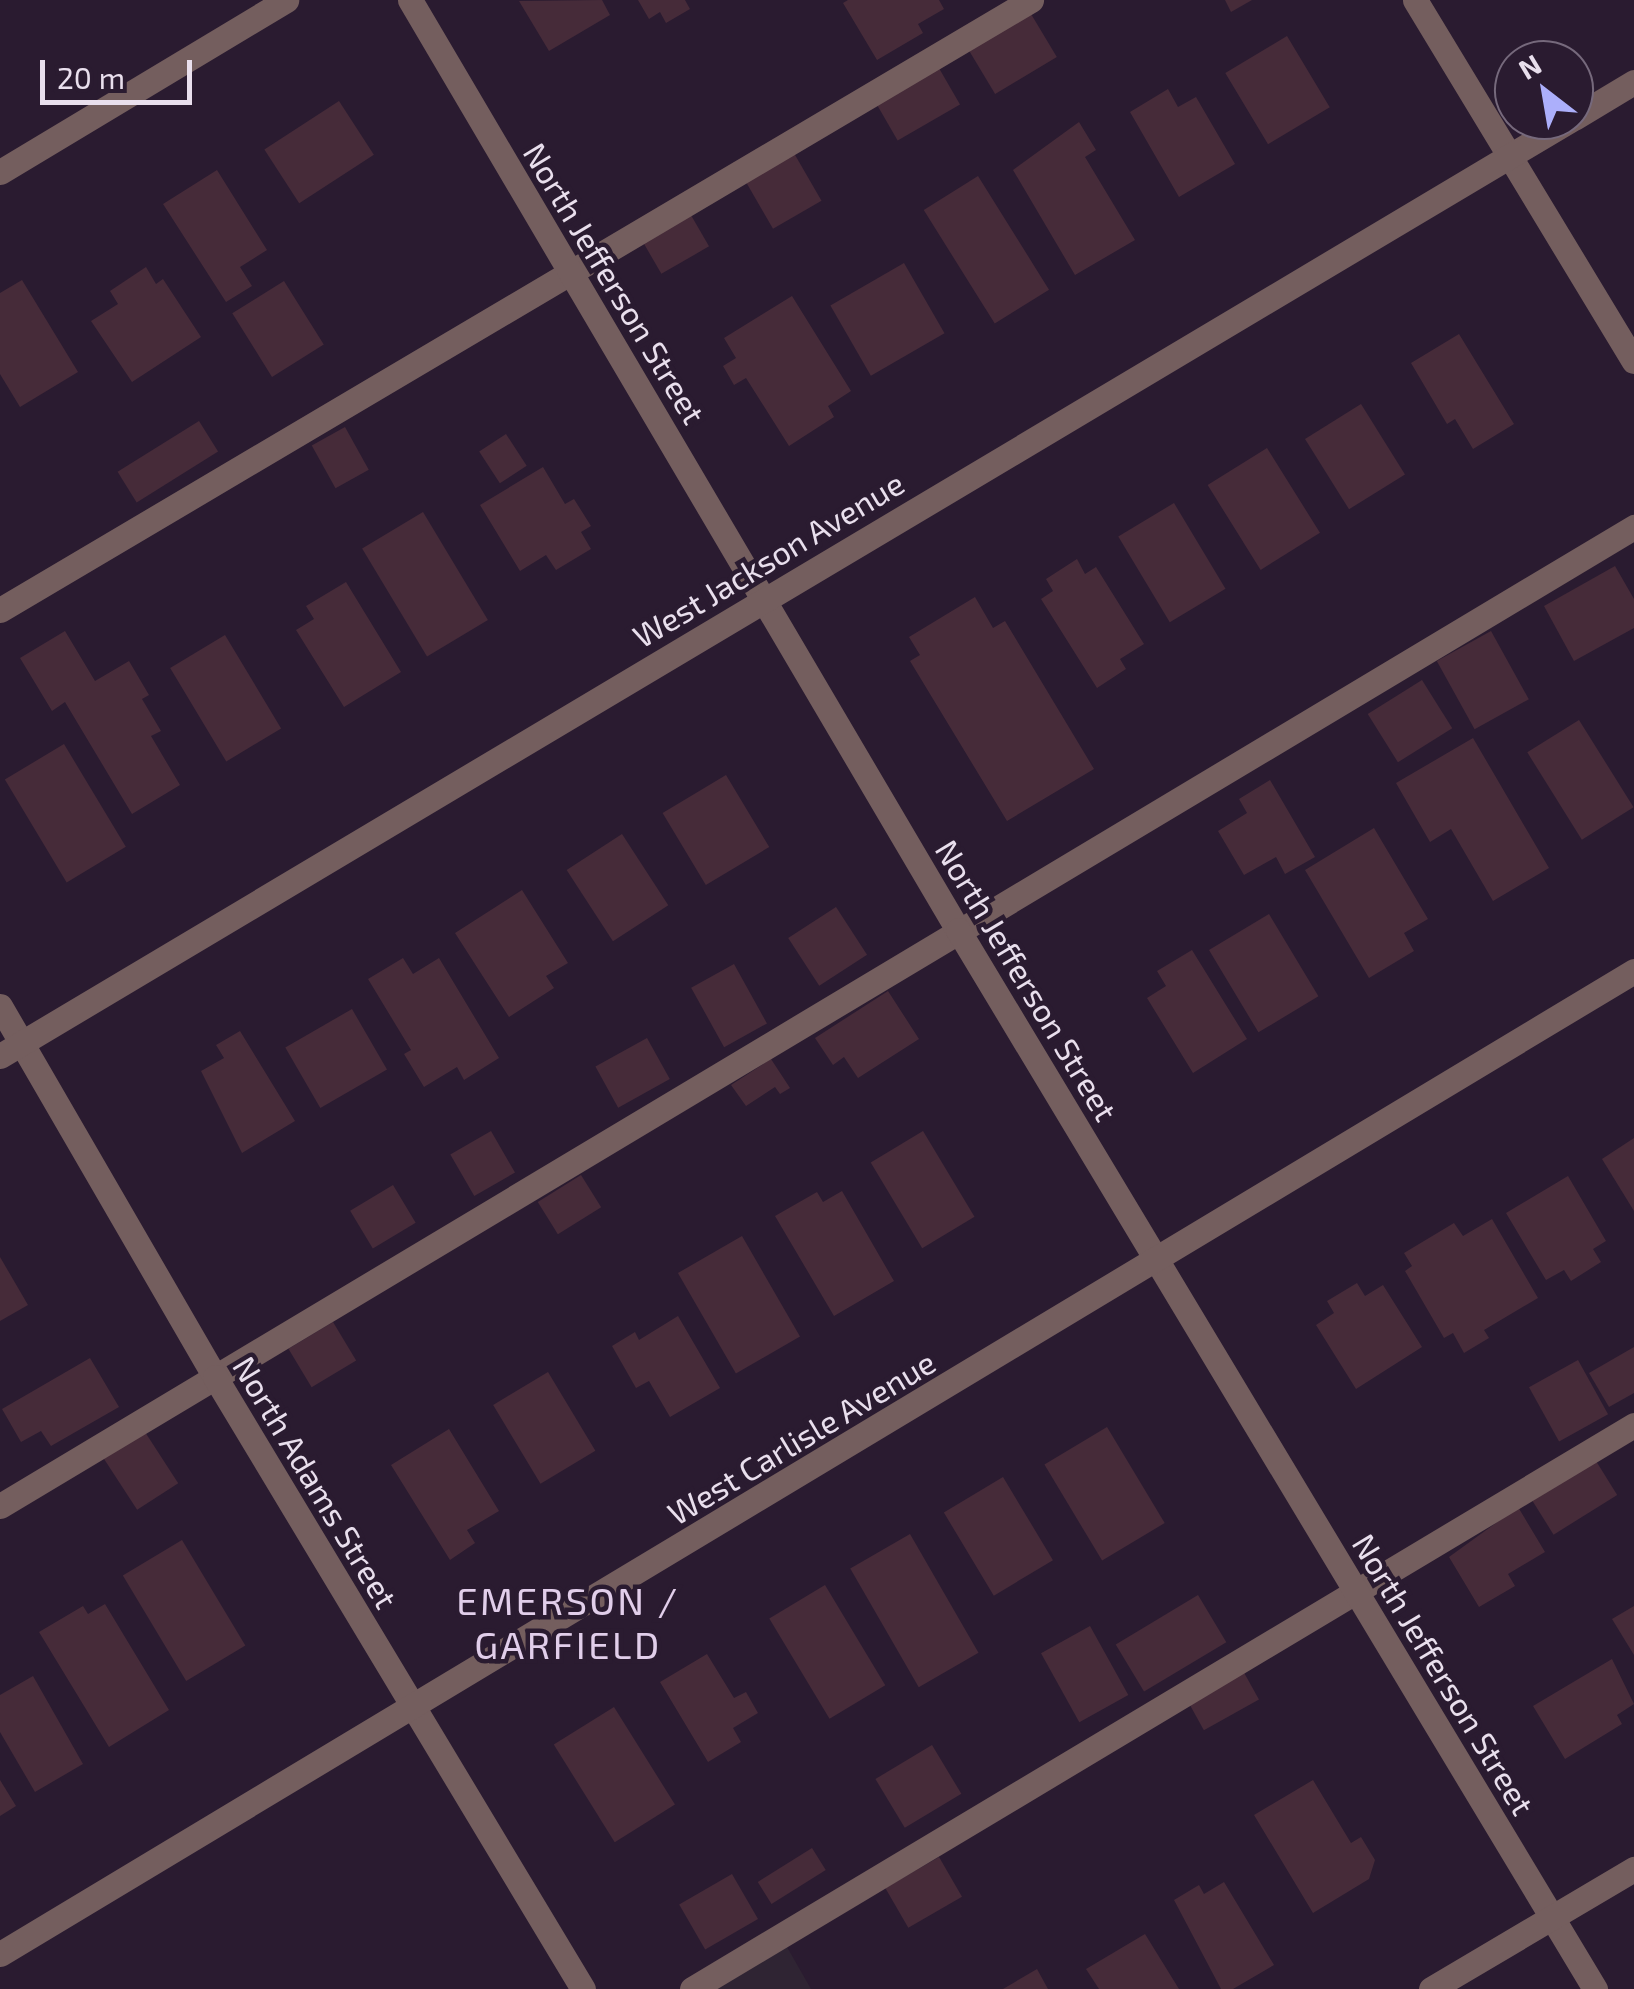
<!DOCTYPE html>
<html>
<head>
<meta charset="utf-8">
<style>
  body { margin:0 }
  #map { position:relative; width:1634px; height:1989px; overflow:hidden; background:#2a1b30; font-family:"Exo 2",sans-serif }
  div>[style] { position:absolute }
  .education>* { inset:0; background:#2f2433 }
  .building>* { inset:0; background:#462b39; transform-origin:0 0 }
  .service>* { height:25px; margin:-12.5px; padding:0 12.5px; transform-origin:12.5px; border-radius:12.5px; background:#745e5e }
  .minor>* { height:25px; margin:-12.5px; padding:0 12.5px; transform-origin:12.5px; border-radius:12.5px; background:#745e5e }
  span { translate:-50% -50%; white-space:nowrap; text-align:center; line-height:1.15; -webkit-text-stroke:9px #2a1b30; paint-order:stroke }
  .street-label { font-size:32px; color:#e9dfed }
  .quarter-label { font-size:38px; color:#e1ceea; letter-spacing:2.5px }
  .north { position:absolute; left:1494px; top:40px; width:100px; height:100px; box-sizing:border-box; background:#2a1b30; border:2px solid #76697c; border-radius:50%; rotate:329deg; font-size:28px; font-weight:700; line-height:40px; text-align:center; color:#e9dfed }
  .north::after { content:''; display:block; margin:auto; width:35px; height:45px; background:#acaffb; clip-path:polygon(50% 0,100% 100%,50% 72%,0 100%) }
  .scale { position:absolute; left:40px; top:60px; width:152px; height:45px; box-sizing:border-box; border:5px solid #e9dfed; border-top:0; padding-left:12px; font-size:30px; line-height:35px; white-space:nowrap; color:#e9dfed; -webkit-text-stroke:8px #2a1b30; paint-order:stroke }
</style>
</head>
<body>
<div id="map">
  <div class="education">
    <div style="clip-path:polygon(787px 1947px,811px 1989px,716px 1989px)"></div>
  </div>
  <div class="building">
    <div style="clip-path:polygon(602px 0,610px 15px,549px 51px,519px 1px)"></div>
    <div style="clip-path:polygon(638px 0,685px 0,690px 9px,666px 23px,660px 12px,649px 19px)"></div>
    <div style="clip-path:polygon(848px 0,939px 0,944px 9px,918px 24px,923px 33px,877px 60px,843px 3px)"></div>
    <div style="clip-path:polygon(1225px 0,1252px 0,1231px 12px)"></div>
    <div style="left:1028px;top:9px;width:56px;height:72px;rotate:59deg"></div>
    <div style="left:1287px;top:36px;width:83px;height:72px;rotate:59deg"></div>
    <div style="left:936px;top:63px;width:48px;height:72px;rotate:60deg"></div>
    <div style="clip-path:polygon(1168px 89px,1178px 107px,1196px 97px,1235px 164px,1179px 197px,1130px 112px)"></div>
    <div style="left:339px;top:101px;width:64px;height:89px;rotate:57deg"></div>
    <div style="clip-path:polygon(1079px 122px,1096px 150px,1085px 157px,1135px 240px,1075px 275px,1013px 170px)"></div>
    <div style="left:791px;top:148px;width:61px;height:56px;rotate:60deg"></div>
    <div style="clip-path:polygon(217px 170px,267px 250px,240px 267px,252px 286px,226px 302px,163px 204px)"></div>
    <div style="left:978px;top:176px;width:134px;height:64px;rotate:58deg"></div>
    <div style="left:688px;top:210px;width:42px;height:55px;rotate:60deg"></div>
    <div style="left:904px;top:263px;width:81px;height:85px;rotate:60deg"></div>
    <div style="clip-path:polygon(146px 267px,156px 284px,163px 279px,201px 337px,132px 382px,91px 321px,118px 304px,110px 291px)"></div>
    <div style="clip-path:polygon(22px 280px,78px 372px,20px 407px,0 374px,0 293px)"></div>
    <div style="left:284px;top:281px;width:75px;height:61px;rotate:58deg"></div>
    <div style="clip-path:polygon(792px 296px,851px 391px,828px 406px,834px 417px,789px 446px,746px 378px,734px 385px,723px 366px,736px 358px,724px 338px)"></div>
    <div style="clip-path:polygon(1459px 334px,1514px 424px,1473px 449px,1455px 419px,1447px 424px,1411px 363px)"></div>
    <div style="left:1361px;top:404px;width:83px;height:66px;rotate:58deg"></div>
    <div style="left:199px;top:421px;width:36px;height:96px;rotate:58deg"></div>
    <div style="left:345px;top:427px;width:49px;height:38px;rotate:61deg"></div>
    <div style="left:506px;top:434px;width:38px;height:32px;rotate:57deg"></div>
    <div style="left:1267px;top:448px;width:100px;height:70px;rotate:58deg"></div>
    <div style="clip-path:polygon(543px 467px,565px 504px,574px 499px,591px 526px,581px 532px,591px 549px,556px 570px,546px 555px,520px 571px,480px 505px)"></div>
    <div style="left:1174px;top:503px;width:100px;height:65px;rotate:59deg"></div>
    <div style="left:423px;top:512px;width:126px;height:71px;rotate:59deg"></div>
    <div style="clip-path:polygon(1077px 559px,1085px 574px,1096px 567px,1144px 644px,1120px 659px,1126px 669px,1097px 688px,1041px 599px,1053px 591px,1046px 579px)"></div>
    <div style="clip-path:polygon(1615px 566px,1634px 599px,1634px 628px,1574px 661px,1544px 606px)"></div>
    <div style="clip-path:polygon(346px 582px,401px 672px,344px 707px,296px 630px,314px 619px,306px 606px)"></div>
    <div style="clip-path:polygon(975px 597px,993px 628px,1005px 621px,1094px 769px,1007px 821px,910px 661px,920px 655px,909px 637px)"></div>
    <div style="clip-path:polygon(65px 631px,95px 681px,129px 661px,149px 695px,142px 699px,161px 731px,151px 736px,180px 785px,132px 814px,65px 702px,52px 711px,20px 658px)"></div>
    <div style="left:1491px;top:631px;width:78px;height:62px;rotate:61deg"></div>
    <div style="left:225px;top:635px;width:109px;height:64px;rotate:59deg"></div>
    <div style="left:1422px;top:680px;width:57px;height:64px;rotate:58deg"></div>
    <div style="left:1579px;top:720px;width:103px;height:61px;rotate:58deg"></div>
    <div style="clip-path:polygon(1473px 738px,1549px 868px,1493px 901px,1451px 829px,1430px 842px,1396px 783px)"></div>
    <div style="left:64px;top:744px;width:120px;height:69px;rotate:59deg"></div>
    <div style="left:726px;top:775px;width:84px;height:74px;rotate:59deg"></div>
    <div style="clip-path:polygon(1270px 780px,1315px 857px,1285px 874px,1276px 857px,1244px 875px,1218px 831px,1247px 813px,1239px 799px)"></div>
    <div style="clip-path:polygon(1374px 828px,1428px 919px,1404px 933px,1414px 951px,1369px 978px,1305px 870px)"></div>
    <div style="left:622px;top:834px;width:85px;height:66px;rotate:57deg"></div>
    <div style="clip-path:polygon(522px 890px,568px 963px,546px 976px,554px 988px,509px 1017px,455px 933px)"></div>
    <div style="left:836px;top:907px;width:57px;height:57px;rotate:57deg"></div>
    <div style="left:1269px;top:914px;width:96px;height:70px;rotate:59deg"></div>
    <div style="clip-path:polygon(1192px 950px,1247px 1039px,1193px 1073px,1147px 998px,1166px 986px,1157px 971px)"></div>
    <div style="clip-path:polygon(403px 958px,413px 974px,439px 958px,499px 1058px,464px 1080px,457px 1067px,424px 1087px,404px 1054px,411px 1050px,368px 979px)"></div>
    <div style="left:734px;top:964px;width:68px;height:49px;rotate:61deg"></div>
    <div style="clip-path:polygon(888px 991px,919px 1039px,858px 1078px,844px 1057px,833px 1065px,815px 1038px)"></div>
    <div style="left:352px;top:1009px;width:70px;height:77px;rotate:60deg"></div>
    <div style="clip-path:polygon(240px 1031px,295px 1121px,242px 1153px,201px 1071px,224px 1058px,216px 1045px)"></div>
    <div style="left:647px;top:1038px;width:47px;height:59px;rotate:61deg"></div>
    <div style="clip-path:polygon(771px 1059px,790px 1088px,780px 1094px,775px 1087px,746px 1106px,731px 1085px)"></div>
    <div style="left:491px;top:1131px;width:48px;height:47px;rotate:60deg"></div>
    <div style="left:923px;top:1131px;width:100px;height:61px;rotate:59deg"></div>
    <div style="clip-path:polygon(1634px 1138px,1634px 1211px,1602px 1159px)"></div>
    <div style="left:581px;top:1175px;width:38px;height:51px;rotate:58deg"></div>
    <div style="clip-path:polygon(1568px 1176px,1606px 1241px,1593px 1249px,1601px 1262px,1571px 1281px,1564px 1270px,1546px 1280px,1506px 1213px)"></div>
    <div style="left:393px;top:1185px;width:44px;height:50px;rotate:59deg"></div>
    <div style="clip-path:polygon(842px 1191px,894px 1281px,834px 1316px,775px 1216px,817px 1192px,823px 1202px)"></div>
    <div style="clip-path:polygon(1492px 1219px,1538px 1298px,1484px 1330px,1489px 1338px,1464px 1353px,1453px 1333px,1444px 1338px,1405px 1271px,1412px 1266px,1404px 1253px,1454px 1223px,1463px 1236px)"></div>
    <div style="left:742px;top:1236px;width:116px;height:74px;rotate:60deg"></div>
    <div style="clip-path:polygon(0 1257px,28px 1305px,0 1321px)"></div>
    <div style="clip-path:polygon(1357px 1283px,1365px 1296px,1383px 1285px,1422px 1347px,1356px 1389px,1316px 1325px,1334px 1313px,1327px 1301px)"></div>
    <div style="clip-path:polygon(678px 1316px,720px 1388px,670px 1417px,649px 1381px,636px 1388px,612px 1346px,635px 1332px,639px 1340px)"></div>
    <div style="left:333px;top:1322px;width:45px;height:52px;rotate:59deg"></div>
    <div style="clip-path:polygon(1634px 1347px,1634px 1393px,1609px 1407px,1589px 1373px)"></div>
    <div style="clip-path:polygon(90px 1358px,119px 1407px,51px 1446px,41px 1431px,21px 1442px,2px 1409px)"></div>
    <div style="left:1578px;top:1360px;width:62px;height:56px;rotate:61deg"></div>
    <div style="left:548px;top:1372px;width:92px;height:64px;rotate:59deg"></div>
    <div style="left:1107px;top:1427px;width:112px;height:73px;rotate:59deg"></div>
    <div style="clip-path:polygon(449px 1429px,499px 1511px,467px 1530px,475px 1543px,450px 1560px,391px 1465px)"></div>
    <div style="left:145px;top:1432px;width:61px;height:49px;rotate:57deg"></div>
    <div style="left:1596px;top:1461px;width:40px;height:75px;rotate:58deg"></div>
    <div style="left:1003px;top:1477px;width:97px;height:69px;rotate:59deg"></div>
    <div style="clip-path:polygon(1518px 1507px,1545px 1552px,1508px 1574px,1515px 1586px,1479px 1607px,1449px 1557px)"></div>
    <div style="left:910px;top:1534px;width:137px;height:69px;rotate:60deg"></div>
    <div style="left:182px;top:1540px;width:123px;height:69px;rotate:59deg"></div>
    <div style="left:825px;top:1585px;width:117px;height:65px;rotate:59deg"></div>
    <div style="left:1198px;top:1595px;width:55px;height:96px;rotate:59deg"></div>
    <div style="clip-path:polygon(105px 1604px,169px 1710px,109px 1747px,39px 1632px,83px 1606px,88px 1614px)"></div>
    <div style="clip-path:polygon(1634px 1606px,1634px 1655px,1612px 1619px)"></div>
    <div style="left:1090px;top:1626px;width:79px;height:56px;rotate:61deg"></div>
    <div style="clip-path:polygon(707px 1654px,734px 1698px,746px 1692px,758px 1713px,733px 1728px,741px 1742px,708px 1762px,660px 1682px)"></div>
    <div style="clip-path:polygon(1612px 1659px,1634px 1704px,1617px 1715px,1622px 1724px,1565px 1759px,1533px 1706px)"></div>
    <div style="left:1242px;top:1669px;width:35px;height:63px;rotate:61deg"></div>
    <div style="clip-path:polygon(33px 1676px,83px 1764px,35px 1792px,0 1732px,0 1695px)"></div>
    <div style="left:614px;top:1707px;width:115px;height:71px;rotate:58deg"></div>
    <div style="left:932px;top:1745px;width:57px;height:66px;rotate:59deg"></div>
    <div style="clip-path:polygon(0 1780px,16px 1806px,0 1816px)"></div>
    <div style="clip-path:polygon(1313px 1780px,1351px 1843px,1361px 1837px,1375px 1860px,1369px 1879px,1313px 1913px,1254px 1815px)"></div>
    <div style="left:812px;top:1848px;width:26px;height:64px;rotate:58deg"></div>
    <div style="left:939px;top:1857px;width:46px;height:62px;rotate:60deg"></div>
    <div style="left:732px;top:1874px;width:52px;height:61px;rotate:60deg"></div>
    <div style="clip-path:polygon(1224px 1882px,1274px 1965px,1233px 1989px,1221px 1989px,1174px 1900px,1199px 1885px,1204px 1894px)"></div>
    <div style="clip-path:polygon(1145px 1934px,1179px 1989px,1099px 1989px,1086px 1969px)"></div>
    <div style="clip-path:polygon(1037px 1969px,1048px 1989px,1003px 1989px)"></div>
  </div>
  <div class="service">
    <div style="left:0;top:610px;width:1198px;rotate:-30.61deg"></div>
    <div style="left:0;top:1506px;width:1905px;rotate:-30.93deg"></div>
    <div style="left:692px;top:1989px;width:1098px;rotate:-30.91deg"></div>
  </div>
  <div class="minor">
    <div style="left:410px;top:0;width:1079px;rotate:59.49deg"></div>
    <div style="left:958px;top:930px;width:1236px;rotate:58.97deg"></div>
    <div style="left:1415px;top:0;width:422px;rotate:58.8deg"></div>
    <div style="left:1574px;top:118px;width:70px;rotate:-31deg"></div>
    <div style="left:0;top:172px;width:334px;rotate:-31deg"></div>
    <div style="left:0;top:1006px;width:429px;rotate:59.9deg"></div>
    <div style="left:215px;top:1377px;width:714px;rotate:58.98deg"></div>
    <div style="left:0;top:1056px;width:1828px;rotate:-30.8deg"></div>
    <div style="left:0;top:1954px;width:1907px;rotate:-31.03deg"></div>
    <div style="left:1431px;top:1989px;width:236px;rotate:-30.6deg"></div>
  </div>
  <div class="street-label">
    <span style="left:615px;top:283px;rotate:59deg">North Jefferson Street</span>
    <span style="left:768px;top:559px;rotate:-31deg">West Jackson Avenue</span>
    <span style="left:1027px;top:980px;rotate:59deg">North Jefferson Street</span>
    <span style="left:801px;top:1437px;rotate:-31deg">West Carlisle Avenue</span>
    <span style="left:316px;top:1482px;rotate:59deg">North Adams Street</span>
    <span style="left:1444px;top:1674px;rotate:59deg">North Jefferson Street</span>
  </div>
  <div class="quarter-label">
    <span style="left:568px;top:1623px">EMERSON /<br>GARFIELD</span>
  </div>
  <div class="north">N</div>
  <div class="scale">20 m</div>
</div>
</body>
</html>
